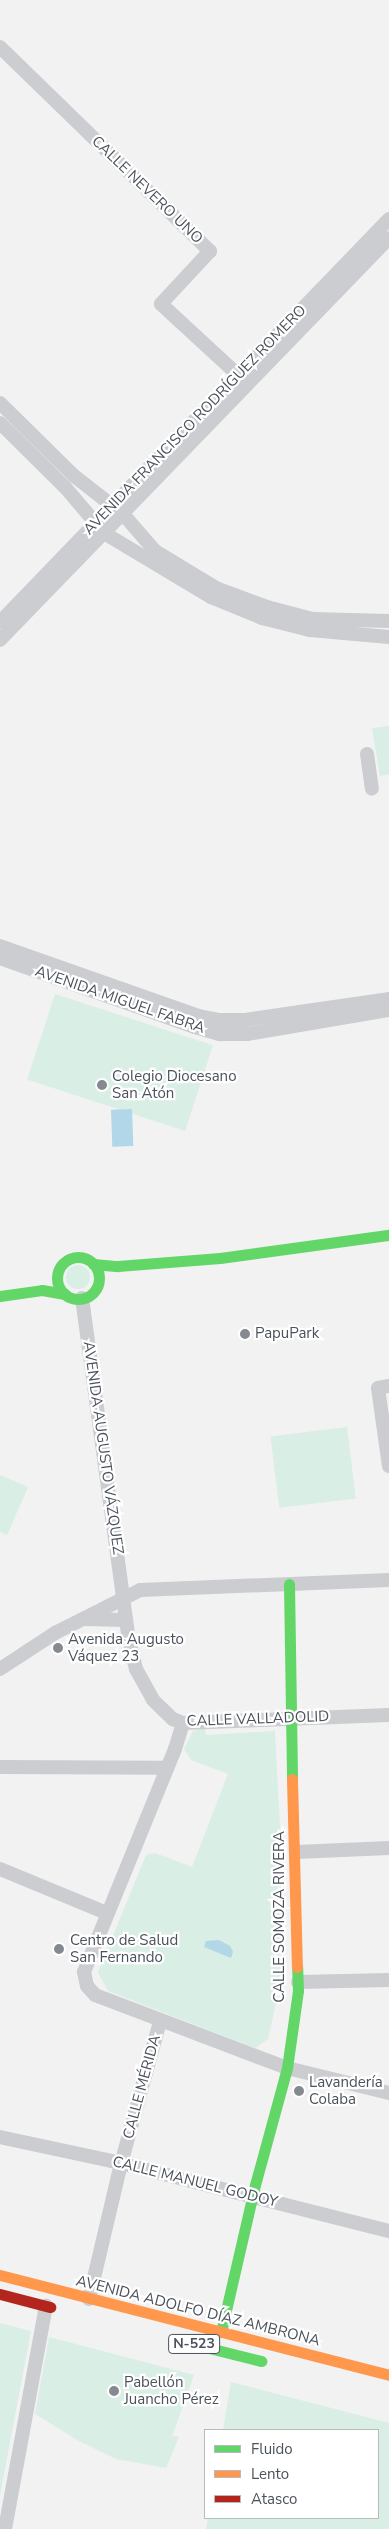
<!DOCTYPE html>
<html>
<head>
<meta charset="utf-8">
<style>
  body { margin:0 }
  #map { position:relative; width:389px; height:2529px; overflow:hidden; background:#f2f2f2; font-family:"Nunito Sans",sans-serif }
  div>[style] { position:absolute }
  .green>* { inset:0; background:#d9eee4; transform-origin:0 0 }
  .round { border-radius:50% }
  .water>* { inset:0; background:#b2d7e8; transform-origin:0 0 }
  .street>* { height:14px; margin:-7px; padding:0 7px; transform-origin:7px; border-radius:7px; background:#cccdd0 }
  .fast>* { height:11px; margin:-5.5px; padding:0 5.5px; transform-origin:5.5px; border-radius:5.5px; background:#63d668 }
  .fast>.ring { margin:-5.5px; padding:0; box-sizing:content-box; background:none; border:11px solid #63d668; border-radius:50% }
  .slow>* { height:11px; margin:-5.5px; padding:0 5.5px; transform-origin:5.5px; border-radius:5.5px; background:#ff974d }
  .jam>* { height:11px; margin:-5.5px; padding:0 5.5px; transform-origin:5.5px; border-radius:5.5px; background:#b3261e }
  .dots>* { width:14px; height:14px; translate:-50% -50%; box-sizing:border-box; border:2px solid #fff; border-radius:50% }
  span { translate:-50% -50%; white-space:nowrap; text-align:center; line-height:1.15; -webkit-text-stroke:4.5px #fff; paint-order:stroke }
  .shield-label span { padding:1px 4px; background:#fff; border:1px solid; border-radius:4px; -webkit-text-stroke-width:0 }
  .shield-label { font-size:14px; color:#4b525c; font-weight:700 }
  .street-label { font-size:15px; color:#4b525c }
  .poi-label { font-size:15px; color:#4b525c }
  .left { translate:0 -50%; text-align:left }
  .legend { position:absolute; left:204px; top:2429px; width:175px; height:90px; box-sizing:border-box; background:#fff; border:1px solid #b7babe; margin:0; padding:6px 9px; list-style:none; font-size:15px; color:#4b525c }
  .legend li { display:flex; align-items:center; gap:10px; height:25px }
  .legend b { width:25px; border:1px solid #b7babe }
</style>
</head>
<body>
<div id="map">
  <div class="green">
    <div style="clip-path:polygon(389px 726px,389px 774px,380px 776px,372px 728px)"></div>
    <div style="left:55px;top:994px;width:166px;height:90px;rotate:18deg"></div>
    <div class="round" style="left:66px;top:1265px;width:24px;height:24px"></div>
    <div style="left:347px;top:1427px;width:72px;height:77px;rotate:83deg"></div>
    <div style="clip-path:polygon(0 1475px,28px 1487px,7px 1535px,0 1532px)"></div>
    <div style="clip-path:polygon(205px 1728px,206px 1735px,275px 1731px,282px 1866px,281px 1980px,268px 2039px,255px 2048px,108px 1991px,98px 1972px,146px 1855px,155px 1853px,192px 1867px,228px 1774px,191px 1760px,184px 1749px,193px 1731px)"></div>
    <div style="clip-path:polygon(0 2323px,31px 2331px,0 2495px)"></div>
    <div style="clip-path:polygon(49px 2337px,194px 2375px,172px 2436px,179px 2437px,166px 2468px,116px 2459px,79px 2441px,35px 2414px)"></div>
    <div style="clip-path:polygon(231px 2382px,389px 2423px,389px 2529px,206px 2529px,208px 2518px,378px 2518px,378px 2430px,223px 2430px)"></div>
  </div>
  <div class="water">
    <div style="left:132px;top:1109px;width:37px;height:21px;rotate:88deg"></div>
    <div style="clip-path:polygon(219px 1940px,230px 1946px,233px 1952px,231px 1958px,204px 1947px,206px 1941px)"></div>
  </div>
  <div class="street">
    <div style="left:0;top:47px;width:293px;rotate:44.2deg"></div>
    <div style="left:210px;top:251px;width:72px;rotate:132.8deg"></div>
    <div style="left:161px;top:304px;width:105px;rotate:42.7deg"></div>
    <div style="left:0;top:403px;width:103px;rotate:44.6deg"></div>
    <div style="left:73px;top:475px;width:63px;rotate:38deg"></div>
    <div style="left:123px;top:514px;width:49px;rotate:49.1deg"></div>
    <div style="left:155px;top:551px;width:71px;rotate:31.2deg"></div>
    <div style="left:216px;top:588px;width:54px;rotate:20.4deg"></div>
    <div style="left:267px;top:607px;width:47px;rotate:14.9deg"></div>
    <div style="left:312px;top:619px;width:77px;rotate:1.5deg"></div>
    <div style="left:0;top:423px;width:91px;rotate:44.6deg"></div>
    <div style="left:65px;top:487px;width:60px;rotate:49.7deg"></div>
    <div style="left:104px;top:533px;width:125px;rotate:30.9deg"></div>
    <div style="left:211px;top:597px;width:55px;rotate:22.4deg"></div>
    <div style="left:262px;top:618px;width:49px;rotate:14deg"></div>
    <div style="left:310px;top:630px;width:79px;rotate:5.1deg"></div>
    <div style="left:0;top:622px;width:560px;rotate:-46.01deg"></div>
    <div style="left:0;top:640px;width:559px;rotate:-45.94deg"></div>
    <div style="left:367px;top:754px;width:35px;rotate:82deg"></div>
    <div style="left:0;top:946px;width:211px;rotate:19.4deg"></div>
    <div style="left:199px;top:1016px;width:21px;rotate:11deg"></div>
    <div style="left:220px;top:1020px;width:25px"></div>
    <div style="left:245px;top:1020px;width:146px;rotate:-8.3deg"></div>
    <div style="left:0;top:958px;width:207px;rotate:19.5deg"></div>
    <div style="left:195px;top:1027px;width:26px;rotate:16deg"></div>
    <div style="left:220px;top:1034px;width:27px"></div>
    <div style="left:247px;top:1034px;width:144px;rotate:-9.6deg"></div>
    <div style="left:82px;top:1298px;width:344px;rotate:82.2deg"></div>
    <div style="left:129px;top:1639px;width:31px;rotate:77deg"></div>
    <div style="left:136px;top:1669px;width:35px;rotate:61deg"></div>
    <div style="left:153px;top:1700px;width:28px;rotate:44deg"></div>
    <div style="left:173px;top:1719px;width:11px;rotate:22deg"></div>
    <div style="left:183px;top:1723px;width:206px;rotate:-2.2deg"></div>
    <div style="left:389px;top:1386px;width:11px;rotate:170deg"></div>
    <div style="left:378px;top:1388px;width:79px;rotate:82deg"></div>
    <div style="left:83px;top:1619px;width:43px;rotate:1.3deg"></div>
    <div style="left:0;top:1669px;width:66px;rotate:-33.2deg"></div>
    <div style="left:55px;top:1633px;width:95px;rotate:-26.8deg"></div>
    <div style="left:140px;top:1590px;width:249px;rotate:-2.3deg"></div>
    <div style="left:183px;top:1723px;width:27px;rotate:107deg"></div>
    <div style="left:175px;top:1749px;width:241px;rotate:112.2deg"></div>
    <div style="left:84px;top:1972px;width:14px;rotate:78deg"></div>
    <div style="left:87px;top:1986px;width:12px;rotate:48deg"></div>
    <div style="left:95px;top:1995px;width:205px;rotate:20.8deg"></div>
    <div style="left:287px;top:2068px;width:105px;rotate:13.8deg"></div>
    <div style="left:0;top:1767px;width:167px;rotate:0.3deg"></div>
    <div style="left:296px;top:1852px;width:93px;rotate:-2.5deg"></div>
    <div style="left:0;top:1869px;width:116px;rotate:22.4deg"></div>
    <div style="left:298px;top:1982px;width:91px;rotate:-1.3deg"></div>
    <div style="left:0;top:2137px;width:115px;rotate:12.1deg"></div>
    <div style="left:112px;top:2161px;width:286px;rotate:14.2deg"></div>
    <div style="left:89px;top:2299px;width:139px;rotate:-76.7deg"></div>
    <div style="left:121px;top:2164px;width:148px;rotate:-74.7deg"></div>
    <div style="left:5px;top:2529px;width:227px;rotate:-79.6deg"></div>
  </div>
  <div class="fast">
    <div class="ring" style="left:57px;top:1257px;width:31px;height:31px"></div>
    <div style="left:93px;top:1264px;width:25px;rotate:5deg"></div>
    <div style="left:118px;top:1266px;width:102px;rotate:-4.5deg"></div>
    <div style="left:220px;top:1258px;width:171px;rotate:-7.8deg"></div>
    <div style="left:0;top:1296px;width:42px;rotate:-8.1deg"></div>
    <div style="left:42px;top:1290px;width:23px;rotate:10deg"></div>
    <div style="left:289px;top:1584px;width:195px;rotate:89.1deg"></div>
    <div style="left:221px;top:2332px;width:151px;rotate:-77deg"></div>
    <div style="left:255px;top:2185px;width:121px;rotate:-74.7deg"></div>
    <div style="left:287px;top:2068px;width:78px;rotate:-81.9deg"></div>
    <div style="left:298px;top:1991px;width:24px;rotate:-92deg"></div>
    <div style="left:177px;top:2340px;width:87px;rotate:14deg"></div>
  </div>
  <div class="slow">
    <div style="left:292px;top:1779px;width:188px;rotate:88.5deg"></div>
    <div style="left:0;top:2275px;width:402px;rotate:14.4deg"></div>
  </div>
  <div class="jam">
    <div style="left:0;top:2294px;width:52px;rotate:14.6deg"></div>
  </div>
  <div class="dots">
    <div style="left:102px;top:1085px;background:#858a90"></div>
    <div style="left:245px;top:1334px;background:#858a90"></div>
    <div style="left:58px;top:1648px;background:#858a90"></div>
    <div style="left:59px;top:1949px;background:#858a90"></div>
    <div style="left:299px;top:2091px;background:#858a90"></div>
    <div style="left:114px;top:2391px;background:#858a90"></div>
  </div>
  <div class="shield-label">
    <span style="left:194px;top:2344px">N-523</span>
  </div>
  <div class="street-label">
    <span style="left:147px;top:190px;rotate:44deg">CALLE NEVERO UNO</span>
    <span style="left:195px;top:420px;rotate:-46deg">AVENIDA FRANCISCO RODRÍGUEZ ROMERO</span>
    <span style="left:120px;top:1000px;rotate:19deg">AVENIDA MIGUEL FABRA</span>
    <span style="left:103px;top:1448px;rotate:82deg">AVENIDA AUGUSTO VÁZQUEZ</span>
    <span style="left:258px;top:1719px;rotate:-2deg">CALLE VALLADOLID</span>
    <span style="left:280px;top:1917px;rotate:-90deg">CALLE SOMOZA RIVERA</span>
    <span style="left:142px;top:2087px;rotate:-75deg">CALLE MÉRIDA</span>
    <span style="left:195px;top:2182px;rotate:14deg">CALLE MANUEL GODOY</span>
    <span style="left:198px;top:2311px;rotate:14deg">AVENIDA ADOLFO DÍAZ AMBRONA</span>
  </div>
  <div class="poi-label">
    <span class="left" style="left:112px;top:1085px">Colegio Diocesano<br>San Atón</span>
    <span class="left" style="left:255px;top:1334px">PapuPark</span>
    <span class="left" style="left:68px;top:1648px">Avenida Augusto<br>Váquez 23</span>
    <span class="left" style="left:70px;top:1949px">Centro de Salud<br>San Fernando</span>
    <span class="left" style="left:309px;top:2091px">Lavandería<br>Colaba</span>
    <span class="left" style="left:124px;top:2391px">Pabellón<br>Juancho Pérez</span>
  </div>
  <ul class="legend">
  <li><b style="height:6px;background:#63d668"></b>Fluido</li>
  <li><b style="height:6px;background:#ff974d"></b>Lento</li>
  <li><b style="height:6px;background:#b3261e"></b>Atasco</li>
  </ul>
</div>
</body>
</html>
